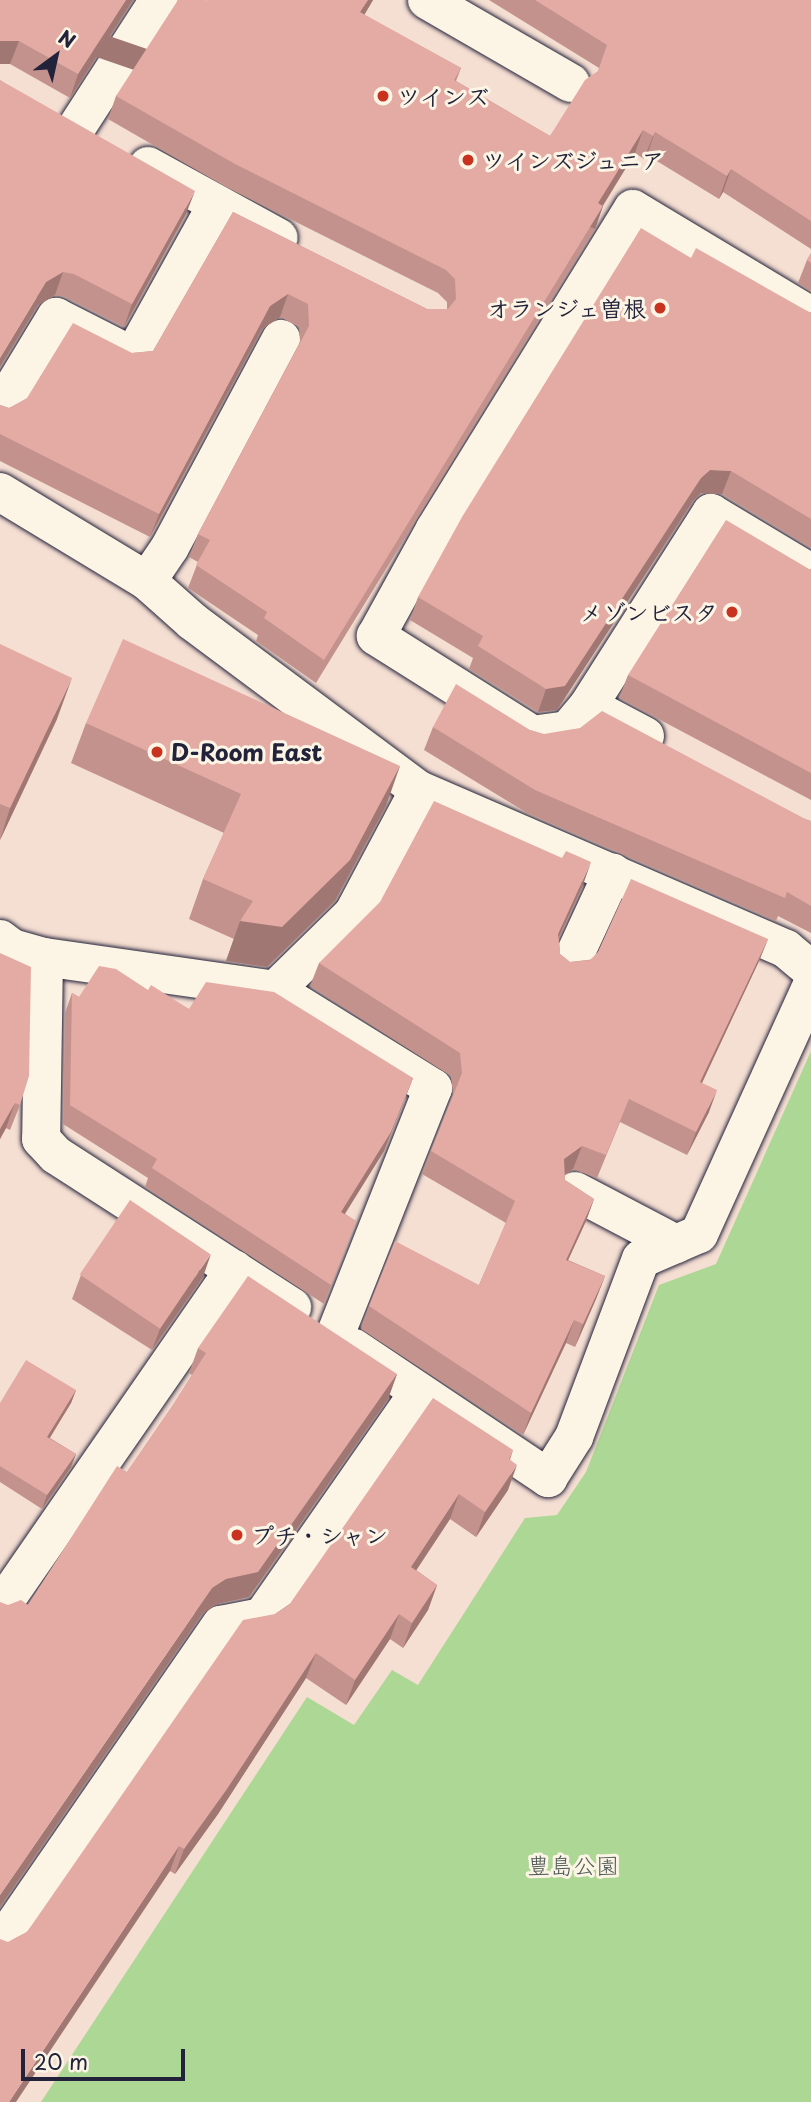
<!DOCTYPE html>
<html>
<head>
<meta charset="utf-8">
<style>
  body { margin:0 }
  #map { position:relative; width:811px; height:2102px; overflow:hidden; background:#f5ded2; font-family:"Playpen Sans","Klee One",sans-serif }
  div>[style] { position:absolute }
  .green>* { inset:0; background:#add795 }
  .roads { filter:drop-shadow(0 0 2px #22223b) drop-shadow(0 0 2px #22223b) }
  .minor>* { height:38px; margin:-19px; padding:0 19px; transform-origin:19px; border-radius:19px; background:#fcf5e5 }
  .wall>* { inset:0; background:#c4928d }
  .shaded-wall>* { inset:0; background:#a07773; transform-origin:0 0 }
  .building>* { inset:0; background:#e4aaa4; transform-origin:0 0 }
  .dots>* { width:19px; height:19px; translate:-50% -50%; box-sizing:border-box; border:4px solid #fcf5e5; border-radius:50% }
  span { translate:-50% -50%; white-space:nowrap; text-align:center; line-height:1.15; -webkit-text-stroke:6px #fcf5e5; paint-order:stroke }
  .poi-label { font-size:23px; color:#22223b; font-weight:700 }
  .left { translate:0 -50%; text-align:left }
  .right { translate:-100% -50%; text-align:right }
  .park-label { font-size:23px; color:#4c5856 }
  .north { position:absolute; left:21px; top:21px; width:70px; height:70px; -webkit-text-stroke:5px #fcf5e5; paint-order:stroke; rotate:33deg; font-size:19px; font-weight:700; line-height:28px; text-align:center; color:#22223b }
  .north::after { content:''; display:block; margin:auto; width:24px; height:32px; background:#22223b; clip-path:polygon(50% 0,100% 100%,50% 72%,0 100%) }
  .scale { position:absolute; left:21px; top:2049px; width:164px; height:32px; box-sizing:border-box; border:4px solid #22223b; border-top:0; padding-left:9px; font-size:21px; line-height:24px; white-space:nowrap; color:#22223b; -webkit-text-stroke:5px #fcf5e5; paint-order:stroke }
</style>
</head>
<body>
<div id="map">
  <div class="green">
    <div style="clip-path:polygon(811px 1051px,811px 2102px,41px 2102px,307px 1697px,354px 1725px,392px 1670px,418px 1685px,525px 1518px,557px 1515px,586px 1472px,659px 1285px,716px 1264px)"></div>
  </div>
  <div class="roads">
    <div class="minor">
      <div style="left:427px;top:0;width:166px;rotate:30deg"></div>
      <div style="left:78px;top:125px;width:149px;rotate:-57.1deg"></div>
      <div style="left:148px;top:166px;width:149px;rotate:28.8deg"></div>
      <div style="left:0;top:409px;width:108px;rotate:-58.7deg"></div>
      <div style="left:56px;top:317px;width:86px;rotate:26.9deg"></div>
      <div style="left:133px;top:356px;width:171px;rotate:-61deg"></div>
      <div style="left:0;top:492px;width:172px;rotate:31.2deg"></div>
      <div style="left:147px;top:581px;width:60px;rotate:41.6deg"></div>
      <div style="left:192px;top:621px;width:283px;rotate:36.7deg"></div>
      <div style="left:419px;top:790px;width:400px;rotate:23.4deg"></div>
      <div style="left:786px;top:949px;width:33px;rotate:40deg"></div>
      <div style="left:147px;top:581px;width:41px;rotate:-55.9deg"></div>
      <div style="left:170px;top:547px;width:236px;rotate:-61.9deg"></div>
      <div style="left:588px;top:706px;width:229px;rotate:-57.5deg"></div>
      <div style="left:711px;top:513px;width:117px;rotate:31deg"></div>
      <div style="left:645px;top:736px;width:64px;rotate:-152.2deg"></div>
      <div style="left:588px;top:706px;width:31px;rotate:130deg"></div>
      <div style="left:568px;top:730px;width:35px;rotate:172deg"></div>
      <div style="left:533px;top:735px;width:186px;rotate:-147.8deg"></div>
      <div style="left:376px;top:636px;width:122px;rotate:-61.1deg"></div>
      <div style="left:435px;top:529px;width:376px;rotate:-58.3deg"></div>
      <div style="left:633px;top:209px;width:208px;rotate:31deg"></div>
      <div style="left:0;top:939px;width:15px;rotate:37deg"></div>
      <div style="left:12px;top:948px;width:33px;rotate:16deg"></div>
      <div style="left:44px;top:957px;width:182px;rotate:90.9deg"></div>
      <div style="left:41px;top:1139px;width:22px;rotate:47deg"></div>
      <div style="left:56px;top:1155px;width:281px;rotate:32.8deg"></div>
      <div style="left:44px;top:957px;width:233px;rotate:8.1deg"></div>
      <div style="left:275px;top:990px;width:186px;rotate:31.8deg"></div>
      <div style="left:433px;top:1088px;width:266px;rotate:111.6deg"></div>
      <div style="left:570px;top:965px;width:102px;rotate:-65.2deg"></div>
      <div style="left:275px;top:990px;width:109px;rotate:-44.3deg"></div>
      <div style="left:353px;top:914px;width:140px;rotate:-62deg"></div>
      <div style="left:575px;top:1191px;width:114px;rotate:27.7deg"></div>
      <div style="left:354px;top:1348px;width:234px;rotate:33.8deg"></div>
      <div style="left:548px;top:1478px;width:49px;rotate:-57.6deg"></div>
      <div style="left:574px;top:1437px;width:190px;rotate:-69.4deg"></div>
      <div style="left:641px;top:1259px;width:63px;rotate:-23.3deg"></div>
      <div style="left:699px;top:1234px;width:271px;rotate:-65.6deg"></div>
      <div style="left:0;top:1608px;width:412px;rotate:-55.3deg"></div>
      <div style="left:0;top:1945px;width:389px;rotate:-55.4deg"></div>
      <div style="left:221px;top:1625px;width:42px;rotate:-11deg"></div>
      <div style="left:262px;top:1617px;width:274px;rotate:-55.1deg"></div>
    </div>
  </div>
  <div class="wall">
    <div style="clip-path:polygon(0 0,133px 0,70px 98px,10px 64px)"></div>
    <div style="clip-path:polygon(207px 0,373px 0,364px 15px,461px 68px,456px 81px,550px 136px,598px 72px,599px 68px,489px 0,811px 0,811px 249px,723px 192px,719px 199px,647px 155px,644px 159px,635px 153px,603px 206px,595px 229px,316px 683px,256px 641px,258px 635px,188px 588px,198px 562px,189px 557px,198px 534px,300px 342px,299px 327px,280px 317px,262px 329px,150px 537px,0 461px,0 405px,9px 408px,132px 353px,153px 351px,233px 212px,427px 309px,447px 309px,447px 302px,438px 293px,226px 187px,108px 119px,116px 96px)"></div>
    <div style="clip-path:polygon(0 80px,186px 214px,124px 327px,65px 297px,55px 295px,38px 305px)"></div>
    <div style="clip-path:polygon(811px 253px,811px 292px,798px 283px,807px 260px)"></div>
    <div style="clip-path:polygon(691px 258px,809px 312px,811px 312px,811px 548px,722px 494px,701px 493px,693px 501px,557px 710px,538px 712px,469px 669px,473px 658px,410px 620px,418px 597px)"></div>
    <div style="clip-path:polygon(809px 569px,811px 569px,811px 800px,619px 698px,628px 675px)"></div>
    <div style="clip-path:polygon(0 644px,57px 719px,0 840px)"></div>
    <div style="clip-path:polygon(86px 723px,386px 806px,335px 901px,267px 967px,226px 961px,234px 939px,189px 919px,203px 879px,224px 833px,71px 763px)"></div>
    <div style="clip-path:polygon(433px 727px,530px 730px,811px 821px,811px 933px,778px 916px,776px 921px,527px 813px,424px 750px)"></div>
    <div style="clip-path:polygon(583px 885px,559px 938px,560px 954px,570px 962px,768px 939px,759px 961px,702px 1083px,709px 1112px,687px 1155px,620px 1122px,597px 1178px,573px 1169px,565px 1175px,565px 1180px,594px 1199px,586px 1221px,568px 1260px,605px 1276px,596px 1299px,575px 1347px,566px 1343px,523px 1435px,361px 1329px,369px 1306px,479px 1285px,506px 1223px,422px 1174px,453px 1095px,451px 1076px,310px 986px,319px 963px)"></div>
    <div style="clip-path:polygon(0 953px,20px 1105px,10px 1130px,6px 1128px,0 1139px)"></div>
    <div style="clip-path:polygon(148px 990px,189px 1009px,413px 1078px,384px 1151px,345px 1214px,356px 1221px,324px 1304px,145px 1187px,148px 1178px,63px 1124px,65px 1013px,72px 993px,79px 997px)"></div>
    <div style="clip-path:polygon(81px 1275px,203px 1277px,152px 1350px,72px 1299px)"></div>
    <div style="clip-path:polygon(198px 1348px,397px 1374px,388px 1399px,249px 1597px,217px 1604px,203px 1613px,8px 1605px,28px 1605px,127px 1472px,173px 1405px,192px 1375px,189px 1373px)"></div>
    <div style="clip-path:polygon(76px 1390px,71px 1403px,50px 1438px,76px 1454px,71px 1467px,42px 1509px,0 1482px,0 1403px)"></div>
    <div style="clip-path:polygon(513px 1450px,510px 1460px,508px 1490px,476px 1537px,450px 1519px,416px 1570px,437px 1585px,428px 1610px,403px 1648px,390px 1639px,346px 1705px,306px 1678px,218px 1814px,175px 1874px,170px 1871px,8px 1942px,27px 1932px,275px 1614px)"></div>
  </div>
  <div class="shaded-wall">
    <div style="clip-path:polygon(126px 0,133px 0,70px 98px,78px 74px)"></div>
    <div style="clip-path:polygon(368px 0,373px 0,352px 36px,360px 12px)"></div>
    <div style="clip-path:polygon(0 41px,19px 41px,10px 64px,0 64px)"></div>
    <div style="clip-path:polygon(643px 130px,635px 153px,590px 226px,598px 203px)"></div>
    <div style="clip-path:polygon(655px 132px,647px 155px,644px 159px,653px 136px)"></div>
    <div style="clip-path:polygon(731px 169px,723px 192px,719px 199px,727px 176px)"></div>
    <div style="clip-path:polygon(195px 191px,186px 214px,124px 327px,132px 304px)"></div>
    <div style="left:603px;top:206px;width:24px;height:533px;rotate:109deg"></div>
    <div style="clip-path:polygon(63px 272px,55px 295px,38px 305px,0 367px,0 358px,46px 282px)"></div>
    <div style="clip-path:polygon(288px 294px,280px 317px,262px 329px,150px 537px,159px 514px,270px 306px)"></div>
    <div style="clip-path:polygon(710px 470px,731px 471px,722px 494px,701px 493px,693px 501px,557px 710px,538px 712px,546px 689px,701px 478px)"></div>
    <div style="clip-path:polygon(72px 678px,57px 719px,0 840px,10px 808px)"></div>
    <div style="clip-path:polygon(400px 766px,386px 806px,335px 901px,267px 967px,226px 961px,240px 921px)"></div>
    <div style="clip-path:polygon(591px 862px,583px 885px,550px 956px,558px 934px)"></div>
    <div style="clip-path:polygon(768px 939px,759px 961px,692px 1104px,700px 1082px)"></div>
    <div style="clip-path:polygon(413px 1078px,384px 1151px,334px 1231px,341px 1212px)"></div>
    <div style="clip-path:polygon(717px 1090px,709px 1112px,687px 1155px,696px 1132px)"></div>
    <div style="clip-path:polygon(15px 1103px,6px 1128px,0 1139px,0 1129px)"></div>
    <div style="clip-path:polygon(582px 1146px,573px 1169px,555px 1181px,564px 1159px)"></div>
    <div style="clip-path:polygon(594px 1199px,586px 1221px,558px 1282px,566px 1260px)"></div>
    <div style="clip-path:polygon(211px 1254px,203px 1277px,152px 1350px,161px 1326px)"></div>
    <div style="clip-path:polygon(605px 1276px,596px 1299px,575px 1347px,583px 1324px)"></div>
    <div style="clip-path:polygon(574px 1320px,566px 1343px,523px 1435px,531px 1413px)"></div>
    <div style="clip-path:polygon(397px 1374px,388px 1399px,249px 1597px,217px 1604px,203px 1613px,0 1907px,0 1895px,212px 1588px)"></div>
    <div style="clip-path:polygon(76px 1390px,71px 1403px,42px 1450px,47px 1437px)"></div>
    <div style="clip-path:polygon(76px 1454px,71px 1467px,42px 1509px,47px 1495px)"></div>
    <div style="clip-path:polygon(517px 1465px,508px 1490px,476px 1537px,485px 1512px)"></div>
    <div style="clip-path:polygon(459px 1494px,450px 1519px,402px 1592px,411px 1567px)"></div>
    <div style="clip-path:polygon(437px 1585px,428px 1610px,403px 1648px,412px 1623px)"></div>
    <div style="clip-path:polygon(399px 1614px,390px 1639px,346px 1705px,355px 1680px)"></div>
    <div style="clip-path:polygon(316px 1653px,306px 1678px,218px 1814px,175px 1874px,184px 1849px)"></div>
    <div style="clip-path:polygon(179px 1846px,170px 1871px,16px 2102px,9px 2102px)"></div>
  </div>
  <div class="building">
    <div style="clip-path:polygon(0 0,126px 0,78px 74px,19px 41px,0 41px)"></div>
    <div style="clip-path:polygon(178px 0,205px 0,207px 1px,207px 0,368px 0,360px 12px,461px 68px,454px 80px,550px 136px,585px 80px,598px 71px,607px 45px,535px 0,811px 0,811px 221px,731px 169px,727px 176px,655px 132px,653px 136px,643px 130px,598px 203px,603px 206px,324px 660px,264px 618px,267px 612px,196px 565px,210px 540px,198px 534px,309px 326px,308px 304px,288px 294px,270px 306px,159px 514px,0 434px,0 405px,9px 408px,27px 398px,73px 323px,132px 353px,153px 351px,233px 212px,427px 309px,448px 309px,456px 299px,455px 279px,446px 270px,235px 164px,116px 96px)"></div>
    <div style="clip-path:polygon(0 80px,195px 191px,132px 304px,74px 274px,63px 272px,46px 282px,0 358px)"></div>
    <div style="clip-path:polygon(641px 228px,691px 258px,696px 248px,809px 312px,811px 312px,811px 519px,731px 471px,710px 470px,701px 478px,565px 686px,546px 689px,478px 646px,483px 636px,418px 597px,462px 517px)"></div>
    <div style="clip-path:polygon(811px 253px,811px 263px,807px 260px)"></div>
    <div style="clip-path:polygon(726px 520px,809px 569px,811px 569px,811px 773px,628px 675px)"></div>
    <div style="clip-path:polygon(123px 639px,400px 766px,350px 860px,282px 927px,240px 921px,253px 901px,203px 879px,241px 794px,86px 723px)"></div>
    <div style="clip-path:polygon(0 644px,72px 678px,10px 808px,0 804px)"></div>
    <div style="clip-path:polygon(456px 684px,530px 730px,544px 734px,580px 728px,602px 711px,809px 821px,811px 821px,811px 906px,787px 892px,785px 898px,535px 790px,433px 727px)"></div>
    <div style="clip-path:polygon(434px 801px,562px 858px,566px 851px,591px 862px,558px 934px,560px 954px,570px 962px,590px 960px,598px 952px,631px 879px,768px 939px,700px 1082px,717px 1090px,696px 1132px,629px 1099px,606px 1155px,582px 1146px,564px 1159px,565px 1180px,594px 1199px,566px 1260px,605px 1276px,583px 1324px,574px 1320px,531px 1413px,369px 1306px,395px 1241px,479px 1285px,515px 1201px,431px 1151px,462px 1073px,460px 1053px,319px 963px,380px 902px)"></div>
    <div style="clip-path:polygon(0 953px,31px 967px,29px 1076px,20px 1105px,15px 1103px,0 1129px)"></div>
    <div style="clip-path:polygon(99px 966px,116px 969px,148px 990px,151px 985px,189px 1009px,206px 982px,274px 992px,413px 1078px,391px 1132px,341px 1212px,356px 1221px,331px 1285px,152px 1168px,157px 1159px,70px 1105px,72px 993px,79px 997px)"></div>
    <div style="left:130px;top:1200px;width:97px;height:90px;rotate:34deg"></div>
    <div style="clip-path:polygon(248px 1276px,397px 1374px,258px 1572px,226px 1579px,212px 1588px,0 1895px,0 1602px,8px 1605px,21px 1600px,28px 1605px,117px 1466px,127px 1472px,173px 1405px,206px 1353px,198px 1348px)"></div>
    <div style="clip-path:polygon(26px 1360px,76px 1390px,47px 1437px,76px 1454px,47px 1495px,0 1466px,0 1403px)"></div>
    <div style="clip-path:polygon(433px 1398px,513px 1450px,509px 1459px,517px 1465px,485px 1512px,459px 1494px,411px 1567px,437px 1585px,412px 1623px,399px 1614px,355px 1680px,316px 1653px,227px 1789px,184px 1849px,179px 1846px,9px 2102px,0 2102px,0 1939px,8px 1942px,27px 1932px,243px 1620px,275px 1614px,289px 1605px)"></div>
  </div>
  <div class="dots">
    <div style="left:383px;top:96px;background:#c8321e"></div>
    <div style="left:468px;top:160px;background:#c8321e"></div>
    <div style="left:660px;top:308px;background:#c8321e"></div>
    <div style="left:732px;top:612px;background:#c8321e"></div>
    <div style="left:157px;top:752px;background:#c8321e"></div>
    <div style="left:237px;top:1535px;background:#c8321e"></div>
  </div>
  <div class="poi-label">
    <span class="left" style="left:397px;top:96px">ツインズ</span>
    <span class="left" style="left:482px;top:160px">ツインズジュニア</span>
    <span class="right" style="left:646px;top:308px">オランジェ曽根</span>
    <span class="right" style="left:718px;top:612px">メゾンビスタ</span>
    <span class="left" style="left:171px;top:752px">D-Room East</span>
    <span class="left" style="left:251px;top:1535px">プチ・シャン</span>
  </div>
  <div class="park-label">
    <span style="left:573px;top:1865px">豊島公園</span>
  </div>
  <div class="north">N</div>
  <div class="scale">20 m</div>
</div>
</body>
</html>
